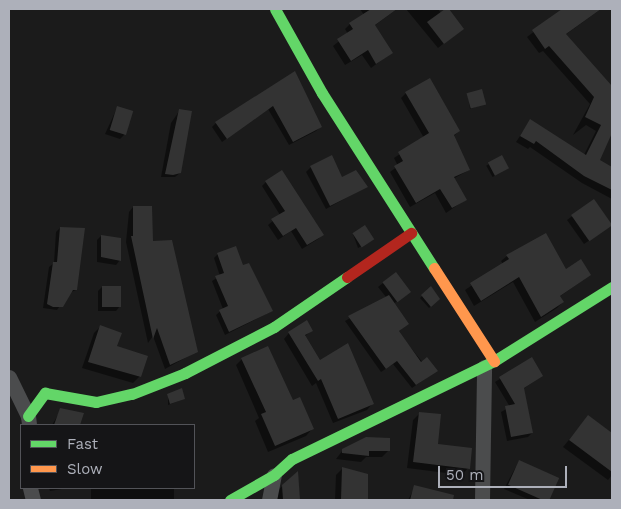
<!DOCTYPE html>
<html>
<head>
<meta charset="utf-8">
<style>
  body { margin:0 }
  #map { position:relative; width:621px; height:509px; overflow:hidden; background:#1b1b1b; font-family:"Work Sans",sans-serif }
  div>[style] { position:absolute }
  .shadow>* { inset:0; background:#0007; transform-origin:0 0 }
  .building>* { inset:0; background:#333; transform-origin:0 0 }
  .street>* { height:15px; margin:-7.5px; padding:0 7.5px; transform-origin:7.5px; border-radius:7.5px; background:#4b4c4d }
  .fast>* { height:11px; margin:-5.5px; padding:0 5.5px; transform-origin:5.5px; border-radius:5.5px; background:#63d668 }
  .slow>* { height:11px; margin:-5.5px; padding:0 5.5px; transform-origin:5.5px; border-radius:5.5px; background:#ff974d }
  .jam>* { height:11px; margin:-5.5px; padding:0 5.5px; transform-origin:5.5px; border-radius:5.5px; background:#b3261e }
  span { translate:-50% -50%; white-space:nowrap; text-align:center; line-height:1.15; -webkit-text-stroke:5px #151517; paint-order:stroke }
  .frame { position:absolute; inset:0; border:10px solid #adb0ba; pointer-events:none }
  .legend { position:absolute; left:20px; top:424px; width:175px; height:65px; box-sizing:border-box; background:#151517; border:1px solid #525358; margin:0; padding:6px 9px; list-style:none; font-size:15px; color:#adb0ba }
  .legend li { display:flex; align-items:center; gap:10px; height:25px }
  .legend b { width:25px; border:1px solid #525358 }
  .scale { position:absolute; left:438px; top:466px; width:129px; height:22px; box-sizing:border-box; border:2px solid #adb0ba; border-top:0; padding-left:6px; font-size:15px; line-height:18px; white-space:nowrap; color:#adb0ba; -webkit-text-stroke:4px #151517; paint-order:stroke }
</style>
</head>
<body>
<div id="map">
  <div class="shadow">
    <div style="clip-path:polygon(360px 9px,397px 9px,374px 26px,391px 53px,371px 68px,362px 55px,345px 65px,333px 46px,348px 34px,345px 29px,350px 24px,364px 15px)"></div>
    <div style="clip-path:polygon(406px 9px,438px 9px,441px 13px,447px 9px,462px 29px,438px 48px)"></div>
    <div style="clip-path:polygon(564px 9px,601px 9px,565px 35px,612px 88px,612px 102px,602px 111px,612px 117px,612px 129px,596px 159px,612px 168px,612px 199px,582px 183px,530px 147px,528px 149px,516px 142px,530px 121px,584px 155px,596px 131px,586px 125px,573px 135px,590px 104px,543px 51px,539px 53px,527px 37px)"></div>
    <div style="clip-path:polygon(295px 72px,320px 127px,316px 131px,289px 145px,268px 109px,222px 142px,212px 127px,216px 123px)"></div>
    <div style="clip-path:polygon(406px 93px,459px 131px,454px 136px,469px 170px,453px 179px,465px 200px,446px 213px,435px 193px,410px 207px,390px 172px,398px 166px,394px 158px,424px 138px,401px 98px)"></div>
    <div style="clip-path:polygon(468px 94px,485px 103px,470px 109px)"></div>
    <div style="clip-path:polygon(117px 108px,124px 135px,120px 139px,105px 134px)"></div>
    <div style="clip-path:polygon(180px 110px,180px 173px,175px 177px,161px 177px,171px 123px)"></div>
    <div style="left:502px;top:157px;width:13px;height:18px;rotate:61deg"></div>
    <div style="clip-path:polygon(311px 167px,342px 178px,366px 187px,326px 209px,306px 172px)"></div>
    <div style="clip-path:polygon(266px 182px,322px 235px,318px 239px,302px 249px,291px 231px,278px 240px,268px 225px,280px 215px,262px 186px)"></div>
    <div style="clip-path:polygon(594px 200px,606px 229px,584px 244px,567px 220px)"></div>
    <div style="clip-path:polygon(133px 207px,196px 352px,165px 369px,153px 336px,148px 343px,126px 242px,129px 212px)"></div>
    <div style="clip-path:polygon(60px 228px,76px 290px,69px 293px,57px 310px,43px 308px,49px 267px,54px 263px,56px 232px)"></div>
    <div style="clip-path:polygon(353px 234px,371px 241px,358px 248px)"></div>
    <div style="clip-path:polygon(101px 236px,120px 260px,116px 265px,97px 262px,97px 240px)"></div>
    <div style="clip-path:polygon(218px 254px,243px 267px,272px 311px,225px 335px,216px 315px,223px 309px,212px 281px,220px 276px,214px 258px)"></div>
    <div style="clip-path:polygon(507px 256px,566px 271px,590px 275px,559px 297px,563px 302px,557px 308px,535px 322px,513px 282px,474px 306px,465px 290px,503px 264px,501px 261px)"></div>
    <div style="clip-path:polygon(383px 283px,405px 296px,393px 304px,407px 324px,398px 332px,432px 374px,412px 388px,393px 364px,381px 372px,345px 321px,386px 297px,378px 287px)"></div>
    <div style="clip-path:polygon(102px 287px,120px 306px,116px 311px,98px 311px,98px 291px)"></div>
    <div style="clip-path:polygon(431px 288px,438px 299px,429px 308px,420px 298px)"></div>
    <div style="clip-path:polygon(100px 327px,140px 376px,133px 383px,82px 368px,94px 333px)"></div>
    <div style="clip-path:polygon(311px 331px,304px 337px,319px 361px,372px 404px,367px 410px,333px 423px,316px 383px,312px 386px,284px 339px,289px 333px)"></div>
    <div style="clip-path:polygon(243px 358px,293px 401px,312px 429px,306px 436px,268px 452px,255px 421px,259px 418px,236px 365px)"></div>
    <div style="clip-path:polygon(531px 359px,542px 376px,523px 389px,532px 433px,528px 437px,507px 441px,501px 412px,510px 407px,495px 382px)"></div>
    <div style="clip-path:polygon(168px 395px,184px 399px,168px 405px)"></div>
    <div style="clip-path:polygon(61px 410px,83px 414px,78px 425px,52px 425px)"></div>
    <div style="clip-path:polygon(420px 413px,436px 445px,468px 468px,462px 475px,407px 468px,413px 420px)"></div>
    <div style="clip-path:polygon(588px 417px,612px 435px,612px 475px,608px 480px,563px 447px)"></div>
    <div style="clip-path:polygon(343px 450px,389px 450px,382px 457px,366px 457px,361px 462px,336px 459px)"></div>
    <div style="clip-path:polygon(519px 461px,558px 478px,548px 500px,530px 500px,504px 489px)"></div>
    <div style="clip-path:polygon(342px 469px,367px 475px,367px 500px,335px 500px,336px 475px)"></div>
    <div style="clip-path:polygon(296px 473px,299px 500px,276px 500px,275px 493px)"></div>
    <div style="clip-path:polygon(415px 487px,434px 492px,432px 500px,408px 500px)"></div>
    <div style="clip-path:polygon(49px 488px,68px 488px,50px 491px)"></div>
    <div style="left:91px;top:488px;width:83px;height:12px"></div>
  </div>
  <div class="building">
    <div style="clip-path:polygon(371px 9px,397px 9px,375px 25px,393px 53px,376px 64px,368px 50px,351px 61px,337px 39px,353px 29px,349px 23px)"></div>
    <div style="clip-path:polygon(445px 9px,449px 9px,464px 29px,444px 44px,427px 22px)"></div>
    <div style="clip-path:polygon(562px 9px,601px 9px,566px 34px,612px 86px,612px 133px,600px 160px,612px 167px,612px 190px,584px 176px,536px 141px,534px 144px,520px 136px,530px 119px,586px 155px,601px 125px,585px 117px,594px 97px,549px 46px,545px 49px,532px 30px)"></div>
    <div style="clip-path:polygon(295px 71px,322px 127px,293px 142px,273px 106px,227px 139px,215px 122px)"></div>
    <div style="clip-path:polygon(430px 78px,460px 131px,454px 135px,470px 170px,454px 177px,467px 200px,452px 208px,440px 189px,416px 203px,394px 166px,403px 161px,398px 152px,429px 133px,405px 92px)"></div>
    <div style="left:482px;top:89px;width:16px;height:16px;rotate:75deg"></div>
    <div style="left:117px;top:106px;width:17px;height:25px;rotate:17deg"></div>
    <div style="clip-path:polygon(179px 109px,192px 111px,181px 173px,173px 175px,165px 174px)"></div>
    <div style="clip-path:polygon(332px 155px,342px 177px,356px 170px,368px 187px,330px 206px,310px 166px)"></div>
    <div style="left:502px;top:155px;width:15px;height:16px;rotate:62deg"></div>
    <div style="clip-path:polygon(282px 170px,324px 235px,307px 245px,296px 228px,283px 236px,271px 219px,285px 211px,265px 181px)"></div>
    <div style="left:594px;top:199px;width:32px;height:28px;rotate:55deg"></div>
    <div style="clip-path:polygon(133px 206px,152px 206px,153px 241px,172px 240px,198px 352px,170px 365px,157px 328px,153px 339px,131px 236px,133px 236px)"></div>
    <div style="left:365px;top:225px;width:17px;height:15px;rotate:57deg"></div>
    <div style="clip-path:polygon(60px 227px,85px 228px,77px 290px,73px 290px,63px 307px,53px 307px,47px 304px,53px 262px,57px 262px)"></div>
    <div style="clip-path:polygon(546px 233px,566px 269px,581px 259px,591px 275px,560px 296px,564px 302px,541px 317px,519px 277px,481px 301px,470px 283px,509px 259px,506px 255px)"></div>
    <div style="clip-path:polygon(101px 235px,121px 238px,121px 261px,101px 257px)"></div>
    <div style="clip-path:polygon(236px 246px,243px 265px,249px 263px,273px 311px,229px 332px,219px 310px,228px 306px,215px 276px,224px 273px,217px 253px)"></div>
    <div style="left:396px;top:272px;width:25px;height:17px;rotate:53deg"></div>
    <div style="left:102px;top:286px;width:19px;height:21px"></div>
    <div style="clip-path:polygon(431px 286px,440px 299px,431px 307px,421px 295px)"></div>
    <div style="clip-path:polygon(389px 295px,409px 324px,399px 331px,421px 362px,427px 357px,438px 371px,416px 385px,397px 361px,386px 369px,348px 316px)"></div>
    <div style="clip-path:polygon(307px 320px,313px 331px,305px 335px,320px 360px,348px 343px,374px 404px,338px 419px,321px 379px,318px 381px,288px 332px)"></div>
    <div style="clip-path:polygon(100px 325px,122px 333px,117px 346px,148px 356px,141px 377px,88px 362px)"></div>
    <div style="clip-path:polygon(268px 346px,293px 400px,300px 397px,314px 429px,275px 446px,261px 414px,266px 412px,241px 358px)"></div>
    <div style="clip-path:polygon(532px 357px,543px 376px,524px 388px,533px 433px,511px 437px,505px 406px,515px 404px,499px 377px)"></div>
    <div style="clip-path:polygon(182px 388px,185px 399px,170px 404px,167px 394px)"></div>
    <div style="clip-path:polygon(60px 408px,84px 413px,80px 425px,54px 425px)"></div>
    <div style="clip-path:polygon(419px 412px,441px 414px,438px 444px,472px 448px,470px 469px,413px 462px)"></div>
    <div style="clip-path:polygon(588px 415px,612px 433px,612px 472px,569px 440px)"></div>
    <div style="clip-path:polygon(366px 437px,390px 438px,390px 451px,369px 451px,369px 456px,342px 453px,342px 449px)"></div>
    <div style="left:519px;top:460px;width:44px;height:27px;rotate:24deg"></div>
    <div style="clip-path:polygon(342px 467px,368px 474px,368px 500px,341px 500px)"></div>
    <div style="clip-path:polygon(298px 471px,300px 500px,283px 500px,282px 485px)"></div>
    <div style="clip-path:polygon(414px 485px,454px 495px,453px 500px,410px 500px)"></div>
  </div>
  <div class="street">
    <div style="left:9px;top:377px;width:43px;rotate:64deg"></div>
    <div style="left:28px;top:416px;width:8px;rotate:83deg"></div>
    <div style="left:30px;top:488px;width:12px;rotate:76deg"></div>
    <div style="left:269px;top:500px;width:25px;rotate:-79deg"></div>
    <div style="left:482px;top:500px;width:133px;rotate:-89.1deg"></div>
  </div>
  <div class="fast">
    <div style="left:275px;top:9px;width:96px;rotate:60.8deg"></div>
    <div style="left:322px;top:93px;width:208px;rotate:57.4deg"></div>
    <div style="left:28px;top:416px;width:29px;rotate:-54deg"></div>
    <div style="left:45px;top:393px;width:52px;rotate:10deg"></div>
    <div style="left:96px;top:402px;width:37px;rotate:-13deg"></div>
    <div style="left:132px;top:394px;width:57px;rotate:-21.6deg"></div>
    <div style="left:185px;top:373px;width:100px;rotate:-27.3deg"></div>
    <div style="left:274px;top:327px;width:88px;rotate:-34.4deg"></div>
    <div style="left:230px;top:500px;width:51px;rotate:-29.6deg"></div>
    <div style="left:274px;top:475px;width:24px;rotate:-42deg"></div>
    <div style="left:292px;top:459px;width:225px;rotate:-25.9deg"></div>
    <div style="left:494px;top:361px;width:139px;rotate:-32.1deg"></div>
  </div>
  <div class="slow">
    <div style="left:434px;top:268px;width:111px;rotate:57.2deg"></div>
  </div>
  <div class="jam">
    <div style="left:347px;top:277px;width:78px;rotate:-34.5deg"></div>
  </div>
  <div class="frame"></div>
  <ul class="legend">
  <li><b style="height:6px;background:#63d668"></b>Fast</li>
  <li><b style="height:6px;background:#ff974d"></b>Slow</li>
  </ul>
  <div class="scale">50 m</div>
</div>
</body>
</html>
